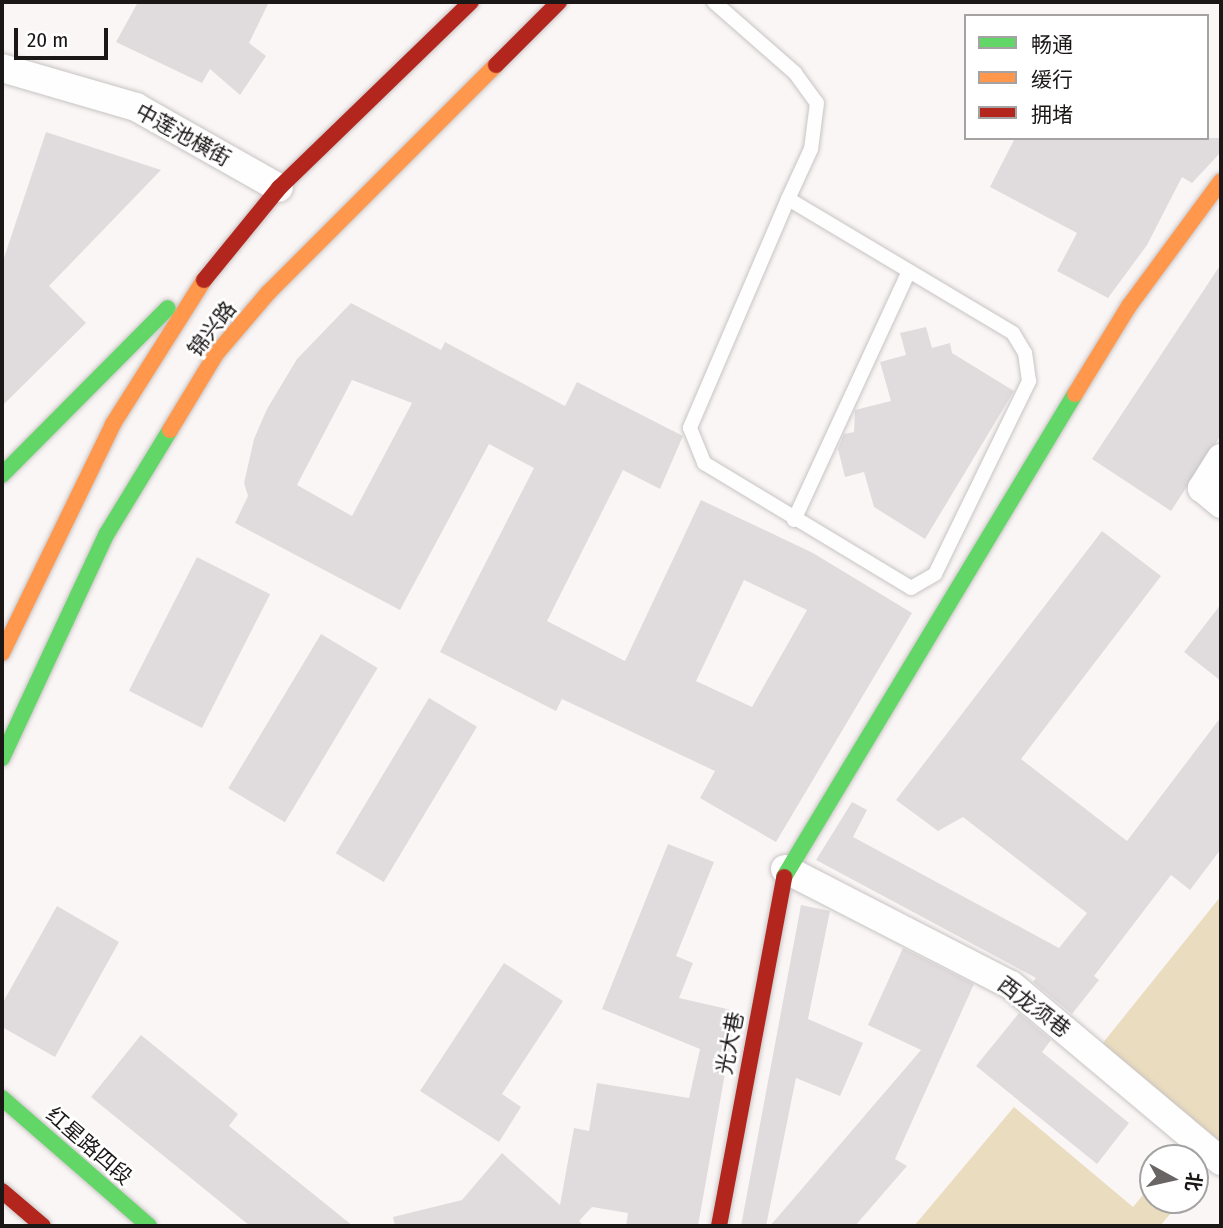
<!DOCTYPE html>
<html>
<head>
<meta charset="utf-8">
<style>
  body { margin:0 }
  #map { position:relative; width:1223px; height:1228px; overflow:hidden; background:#fbf6f6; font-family:"Fira Sans Condensed","Noto Sans SC",sans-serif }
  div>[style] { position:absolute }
  .green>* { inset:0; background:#eadcbe }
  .building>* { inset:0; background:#e0dcdd; transform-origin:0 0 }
  .roads { filter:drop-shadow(0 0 2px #c8c4c4) drop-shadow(0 0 2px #c8c4c4) }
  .lane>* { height:14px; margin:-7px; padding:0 7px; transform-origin:7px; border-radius:7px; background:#fefefe }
  .street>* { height:28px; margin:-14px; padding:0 14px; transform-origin:14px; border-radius:14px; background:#fefefe }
  .fast>* { height:16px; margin:-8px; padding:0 8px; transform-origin:8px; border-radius:8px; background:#63d668 }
  .slow>* { height:16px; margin:-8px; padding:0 8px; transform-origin:8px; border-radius:8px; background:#ff974d }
  .jam>* { height:16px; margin:-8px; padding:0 8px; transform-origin:8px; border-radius:8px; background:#b3261e }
  span { translate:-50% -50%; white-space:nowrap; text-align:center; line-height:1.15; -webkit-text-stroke:5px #fff; paint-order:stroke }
  .street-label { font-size:21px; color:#1b1717 }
  .frame { position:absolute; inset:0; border:4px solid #1b1717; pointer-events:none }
  .legend { position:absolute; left:964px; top:14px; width:245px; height:126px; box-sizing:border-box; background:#fff; border:2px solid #a4a2a2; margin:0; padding:9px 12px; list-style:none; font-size:21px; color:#1b1717 }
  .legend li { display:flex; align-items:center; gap:14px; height:35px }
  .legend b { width:35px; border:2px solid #a4a2a2 }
  .north { position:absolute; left:1139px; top:1144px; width:70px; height:70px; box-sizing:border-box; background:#fff; border:2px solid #a4a2a2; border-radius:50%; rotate:98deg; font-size:19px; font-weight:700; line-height:28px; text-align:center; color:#1b1717 }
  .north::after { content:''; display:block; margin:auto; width:24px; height:32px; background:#696565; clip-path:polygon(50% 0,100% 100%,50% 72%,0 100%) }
  .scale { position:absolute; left:14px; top:28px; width:94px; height:32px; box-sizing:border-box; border:4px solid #1b1717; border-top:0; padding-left:9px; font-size:21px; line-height:24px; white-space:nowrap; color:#1b1717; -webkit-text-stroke:5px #fff; paint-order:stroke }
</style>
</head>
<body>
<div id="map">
  <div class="green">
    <div style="clip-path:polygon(1221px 896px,1221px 1144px,1102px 1044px)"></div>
    <div style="clip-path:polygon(1014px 1107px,1133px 1207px,1153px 1183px,1153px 1200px,1182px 1200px,1160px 1226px,914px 1226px)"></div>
  </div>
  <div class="building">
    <div style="clip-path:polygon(138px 2px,269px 2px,249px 43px,266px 56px,240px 95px,210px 69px,202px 83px,116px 42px)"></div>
    <div style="clip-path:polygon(46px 132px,161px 170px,49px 286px,86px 323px,2px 406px,2px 264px)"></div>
    <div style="clip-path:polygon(1015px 138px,1221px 138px,1221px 152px,1192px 183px,1182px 177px,1147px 245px,1108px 298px,1057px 271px,1077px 233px,990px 187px)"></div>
    <div style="clip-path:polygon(1221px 264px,1221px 435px,1171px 511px,1092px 459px)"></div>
    <div style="clip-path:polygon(evenodd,351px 303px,441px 350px,445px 342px,565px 406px,577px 382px,683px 436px,660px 489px,623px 470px,547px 621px,625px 661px,701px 500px,813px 553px,912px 613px,776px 842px,700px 798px,715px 771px,562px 699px,556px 711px,440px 652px,534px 468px,489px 444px,400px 610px,235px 523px,248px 496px,244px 483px,254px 439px,267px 409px,297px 359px,351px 303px,352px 380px,412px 403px,352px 516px,297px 485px,352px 380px,351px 303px,744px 580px,807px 610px,752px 707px,696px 681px,744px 580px)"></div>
    <div style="clip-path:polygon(926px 327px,932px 348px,950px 343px,952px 353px,1014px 391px,925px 539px,874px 507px,864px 472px,845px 477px,838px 449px,844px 434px,854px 432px,855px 410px,891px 401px,880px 362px,906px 355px,900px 333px)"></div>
    <div style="clip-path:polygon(1102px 531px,1161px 576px,1021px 759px,1127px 841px,1221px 717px,1221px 849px,1190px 890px,1171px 875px,1094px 976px,1099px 980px,1072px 1014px,1033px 982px,1036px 978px,816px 860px,852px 802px,867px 810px,853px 837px,1059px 948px,1087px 913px,963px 817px,938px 831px,896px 800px)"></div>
    <div style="left:197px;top:557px;width:82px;height:150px;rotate:27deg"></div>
    <div style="clip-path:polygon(1221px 604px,1221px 681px,1184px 652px)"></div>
    <div style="left:321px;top:634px;width:66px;height:180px;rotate:31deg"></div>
    <div style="left:429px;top:698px;width:56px;height:181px;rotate:31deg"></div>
    <div style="clip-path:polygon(668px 844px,714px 862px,676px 956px,693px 963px,679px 998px,736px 1011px,698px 1226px,626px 1226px,628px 1213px,592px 1207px,579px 1221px,584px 1226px,395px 1226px,393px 1217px,462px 1200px,502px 1153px,560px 1205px,574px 1128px,589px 1131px,597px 1083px,689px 1098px,700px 1049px,602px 1009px)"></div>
    <div style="clip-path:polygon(801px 905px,830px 911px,808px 1019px,863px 1043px,840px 1096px,796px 1078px,766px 1226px,741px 1226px)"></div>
    <div style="clip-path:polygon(57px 906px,119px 942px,55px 1057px,2px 1027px,2px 1004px)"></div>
    <div style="clip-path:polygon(903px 948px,974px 984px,895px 1159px,907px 1166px,855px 1226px,770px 1226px,921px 1050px,868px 1025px)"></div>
    <div style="clip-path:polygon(504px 963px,563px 1001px,502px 1094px,521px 1107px,499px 1142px,420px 1091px)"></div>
    <div style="clip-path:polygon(1019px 1013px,1051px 1040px,1042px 1052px,1129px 1123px,1097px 1164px,976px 1066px)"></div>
    <div style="clip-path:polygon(141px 1035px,238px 1114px,229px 1126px,353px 1226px,250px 1226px,91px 1097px)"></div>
  </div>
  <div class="roads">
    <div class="lane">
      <div style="left:714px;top:2px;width:108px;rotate:41.2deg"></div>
      <div style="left:795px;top:73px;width:37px;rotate:54deg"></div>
      <div style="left:817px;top:103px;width:46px;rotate:97.4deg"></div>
      <div style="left:811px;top:149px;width:55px;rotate:114.7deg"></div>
      <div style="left:788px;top:199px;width:249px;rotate:113.2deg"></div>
      <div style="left:690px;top:428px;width:38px;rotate:68deg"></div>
      <div style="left:704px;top:463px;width:242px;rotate:31.1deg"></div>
      <div style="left:911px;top:588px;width:28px;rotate:-30deg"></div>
      <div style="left:935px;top:574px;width:215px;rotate:-64deg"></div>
      <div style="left:1029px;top:381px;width:28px;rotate:-98deg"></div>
      <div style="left:1025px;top:353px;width:23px;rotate:-121deg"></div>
      <div style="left:1013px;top:333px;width:262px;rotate:-149.2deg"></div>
      <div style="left:794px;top:520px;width:274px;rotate:-65.2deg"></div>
    </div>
    <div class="street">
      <div style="left:2px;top:68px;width:140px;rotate:16.2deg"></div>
      <div style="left:136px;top:107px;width:164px;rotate:29.5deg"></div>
      <div style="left:1221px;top:458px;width:36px;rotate:122deg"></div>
      <div style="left:1202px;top:488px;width:25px;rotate:40deg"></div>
      <div style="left:785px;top:869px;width:254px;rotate:27.2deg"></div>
      <div style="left:1011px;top:985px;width:274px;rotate:40deg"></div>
    </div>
    <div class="fast">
      <div style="left:2px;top:475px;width:235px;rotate:-45.2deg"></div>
      <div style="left:2px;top:758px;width:246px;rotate:-65deg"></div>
      <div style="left:106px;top:535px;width:123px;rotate:-58.6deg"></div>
      <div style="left:784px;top:877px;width:564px;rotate:-58.93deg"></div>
      <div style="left:2px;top:1098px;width:195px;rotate:41deg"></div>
    </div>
    <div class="slow">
      <div style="left:1075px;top:394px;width:103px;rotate:-58.5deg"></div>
      <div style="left:1129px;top:306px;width:155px;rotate:-53.6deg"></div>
      <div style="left:170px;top:430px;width:89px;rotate:-58.8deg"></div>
      <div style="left:216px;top:354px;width:80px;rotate:-49.6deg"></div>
      <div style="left:268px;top:293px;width:322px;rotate:-45deg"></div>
      <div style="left:2px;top:653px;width:254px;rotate:-64.1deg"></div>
      <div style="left:113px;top:424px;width:170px;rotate:-57.7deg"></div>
    </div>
    <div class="jam">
      <div style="left:496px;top:65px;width:89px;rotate:-45deg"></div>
      <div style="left:204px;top:280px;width:119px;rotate:-50.8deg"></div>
      <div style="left:279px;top:188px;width:267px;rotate:-44.1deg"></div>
      <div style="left:2px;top:1191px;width:54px;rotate:40.5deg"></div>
      <div style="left:719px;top:1226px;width:355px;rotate:-79.4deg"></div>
    </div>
  </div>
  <div class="street-label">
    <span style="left:183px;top:135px;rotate:29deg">中莲池横街</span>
    <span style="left:212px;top:329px;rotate:-52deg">锦兴路</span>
    <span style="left:1034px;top:1007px;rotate:37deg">西龙须巷</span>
    <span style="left:730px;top:1043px;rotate:-79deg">光大巷</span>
    <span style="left:89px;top:1146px;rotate:41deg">红星路四段</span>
  </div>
  <div class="frame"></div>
  <ul class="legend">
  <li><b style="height:9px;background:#63d668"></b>畅通</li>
  <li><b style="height:9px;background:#ff974d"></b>缓行</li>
  <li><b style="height:9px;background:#b3261e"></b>拥堵</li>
  </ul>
  <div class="north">北</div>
  <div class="scale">20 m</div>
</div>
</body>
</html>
